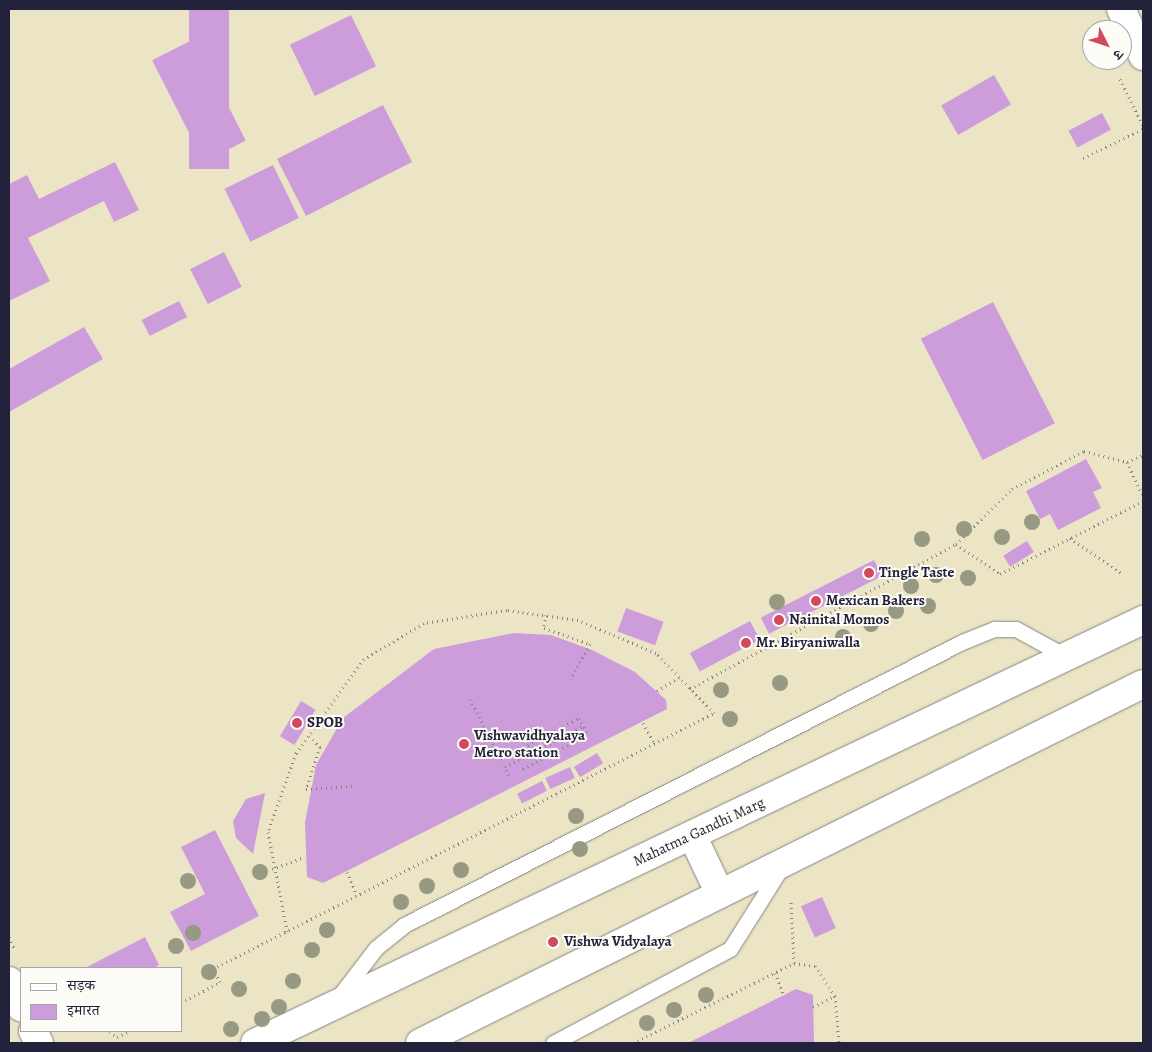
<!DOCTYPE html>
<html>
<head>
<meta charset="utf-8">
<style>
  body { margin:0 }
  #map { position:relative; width:1152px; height:1052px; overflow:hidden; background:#ebe5c6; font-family:Alegreya,"Noto Serif Devanagari",serif }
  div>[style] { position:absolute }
  .building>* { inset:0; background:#cd9ddb; transform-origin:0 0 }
  .path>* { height:3px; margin-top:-1.5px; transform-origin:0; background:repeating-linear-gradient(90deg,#868480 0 1px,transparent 0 5px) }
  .roads { filter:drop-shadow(0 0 1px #868480) drop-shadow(0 0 1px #868480) }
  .lane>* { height:15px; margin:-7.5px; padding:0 7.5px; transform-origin:7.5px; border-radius:7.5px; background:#fff }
  .street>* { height:28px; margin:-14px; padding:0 14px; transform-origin:14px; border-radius:14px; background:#fff }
  .secondary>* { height:28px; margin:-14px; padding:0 14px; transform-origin:14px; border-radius:14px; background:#fff }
  .primary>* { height:28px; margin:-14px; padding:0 14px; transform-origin:14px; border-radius:14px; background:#fff }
  .trees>* { width:16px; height:16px; margin:-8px; border-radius:50%; background:#979982 }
  .dots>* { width:14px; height:14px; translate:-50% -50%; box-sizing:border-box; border:2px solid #fdfcf7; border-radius:50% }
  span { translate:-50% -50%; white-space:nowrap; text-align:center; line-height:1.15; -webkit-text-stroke:4px #fdfcf7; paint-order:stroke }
  .poi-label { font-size:15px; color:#22223b; font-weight:700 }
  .left { translate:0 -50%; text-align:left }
  .street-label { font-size:15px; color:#22223b }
  .frame { position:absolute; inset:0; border:10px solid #22223b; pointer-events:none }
  .legend { position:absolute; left:20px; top:967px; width:162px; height:65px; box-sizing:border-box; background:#fdfcf7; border:1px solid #a5a5ac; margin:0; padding:6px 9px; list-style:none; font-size:15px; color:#22223b }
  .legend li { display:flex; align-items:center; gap:10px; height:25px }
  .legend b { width:25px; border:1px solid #a5a5ac }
  .north { position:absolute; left:1082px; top:20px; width:50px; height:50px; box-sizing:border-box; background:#fdfcf7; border:1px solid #a5a5ac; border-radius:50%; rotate:131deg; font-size:14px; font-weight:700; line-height:20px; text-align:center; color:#22223b }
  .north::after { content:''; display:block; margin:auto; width:18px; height:22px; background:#d1495b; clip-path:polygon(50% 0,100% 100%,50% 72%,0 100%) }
</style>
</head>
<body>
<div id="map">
  <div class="building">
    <div style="left:189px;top:9px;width:40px;height:160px"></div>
    <div style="left:351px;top:15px;width:57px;height:68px;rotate:64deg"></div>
    <div style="left:194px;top:39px;width:114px;height:47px;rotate:63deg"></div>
    <div style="left:994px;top:75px;width:34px;height:61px;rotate:60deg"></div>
    <div style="left:383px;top:105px;width:64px;height:119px;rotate:63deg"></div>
    <div style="left:1102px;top:113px;width:19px;height:38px;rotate:62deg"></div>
    <div style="clip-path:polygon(115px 162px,139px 210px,114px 222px,104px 201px,28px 238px,50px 281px,9px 301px,9px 184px,27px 175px,39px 199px)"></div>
    <div style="left:273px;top:165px;width:59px;height:54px;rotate:64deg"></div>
    <div style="left:224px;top:252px;width:39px;height:38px;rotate:63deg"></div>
    <div style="left:179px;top:301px;width:18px;height:42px;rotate:63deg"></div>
    <div style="left:993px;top:302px;width:136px;height:81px;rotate:63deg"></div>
    <div style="clip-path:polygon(84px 327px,103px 359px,9px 412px,9px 369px)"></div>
    <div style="clip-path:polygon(1086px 459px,1102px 488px,1093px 492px,1101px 508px,1058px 530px,1050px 514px,1040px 519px,1026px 491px)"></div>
    <div style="left:1027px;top:541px;width:13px;height:28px;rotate:58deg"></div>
    <div style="left:874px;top:560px;width:18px;height:127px;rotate:63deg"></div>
    <div style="left:626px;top:608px;width:40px;height:25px;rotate:20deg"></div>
    <div style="left:750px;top:621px;width:21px;height:68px;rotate:62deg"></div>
    <div style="clip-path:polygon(514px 633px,551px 635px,592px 650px,635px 672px,666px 700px,667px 709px,323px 883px,307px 877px,305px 823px,316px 765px,343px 718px,434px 649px)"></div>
    <div style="left:301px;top:701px;width:17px;height:41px;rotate:31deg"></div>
    <div style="left:597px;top:753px;width:12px;height:27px;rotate:59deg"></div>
    <div style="left:570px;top:767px;width:12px;height:27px;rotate:66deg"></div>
    <div style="left:542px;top:781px;width:11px;height:28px;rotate:63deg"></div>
    <div style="clip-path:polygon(265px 793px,253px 854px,236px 838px,233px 821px,246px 799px)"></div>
    <div style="clip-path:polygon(215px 830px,259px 916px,191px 951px,170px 912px,205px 894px,181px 847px)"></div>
    <div style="left:822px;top:897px;width:34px;height:23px;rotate:66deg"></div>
    <div style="clip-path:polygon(145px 937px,159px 965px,154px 968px,85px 968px)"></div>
    <div style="clip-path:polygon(796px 989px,813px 995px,814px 1043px,688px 1043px)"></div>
  </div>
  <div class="path">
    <div style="left:1120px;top:79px;width:52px;rotate:63.9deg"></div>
    <div style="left:1083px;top:158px;width:67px;rotate:-25.8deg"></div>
    <div style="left:1127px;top:462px;width:38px;rotate:65deg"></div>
    <div style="left:1070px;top:538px;width:62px;rotate:34.5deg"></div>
    <div style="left:956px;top:544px;width:53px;rotate:34.3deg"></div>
    <div style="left:1000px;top:574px;width:161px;rotate:-27deg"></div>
    <div style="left:546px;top:615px;width:13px;rotate:99deg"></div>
    <div style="left:544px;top:628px;width:49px;rotate:19.2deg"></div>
    <div style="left:590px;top:644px;width:40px;rotate:119.7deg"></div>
    <div style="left:690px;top:689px;width:303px;rotate:-28.6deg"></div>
    <div style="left:956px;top:544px;width:78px;rotate:-44.5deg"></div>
    <div style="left:1012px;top:489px;width:81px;rotate:-27.8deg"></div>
    <div style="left:1084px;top:451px;width:44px;rotate:14.3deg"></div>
    <div style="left:1127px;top:462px;width:17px;rotate:-24deg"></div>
    <div style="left:657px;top:691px;width:26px;rotate:-32deg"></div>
    <div style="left:470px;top:699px;width:68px;rotate:62.7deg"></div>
    <div style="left:501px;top:759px;width:88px;rotate:-27.7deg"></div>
    <div style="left:579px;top:718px;width:19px;rotate:62deg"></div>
    <div style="left:643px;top:723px;width:24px;rotate:60deg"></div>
    <div style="left:309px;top:736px;width:16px;rotate:45deg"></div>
    <div style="left:320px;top:747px;width:44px;rotate:108.4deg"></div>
    <div style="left:306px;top:789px;width:46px;rotate:-3.7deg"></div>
    <div style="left:523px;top:769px;width:55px;rotate:-28deg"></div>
    <div style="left:509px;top:775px;width:9px;rotate:-117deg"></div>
    <div style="left:505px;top:767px;width:88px;rotate:-27.7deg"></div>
    <div style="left:272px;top:869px;width:35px;rotate:-20deg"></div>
    <div style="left:347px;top:872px;width:25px;rotate:67deg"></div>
    <div style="left:9px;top:937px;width:14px;rotate:65deg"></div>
    <div style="left:794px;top:963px;width:21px;rotate:8deg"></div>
    <div style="left:815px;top:966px;width:36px;rotate:56deg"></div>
    <div style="left:835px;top:996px;width:47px;rotate:85.1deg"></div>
    <div style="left:775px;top:973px;width:24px;rotate:68deg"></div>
    <div style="left:181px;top:1003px;width:44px;rotate:-28.3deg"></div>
    <div style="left:220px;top:982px;width:15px;rotate:-118deg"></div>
    <div style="left:213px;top:969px;width:563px;rotate:-27.07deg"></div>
    <div style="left:714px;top:713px;width:83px;rotate:-134deg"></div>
    <div style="left:656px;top:653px;width:85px;rotate:-157.1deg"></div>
    <div style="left:578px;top:620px;width:72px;rotate:-172deg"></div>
    <div style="left:507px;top:610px;width:84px;rotate:171.1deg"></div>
    <div style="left:424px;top:623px;width:70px;rotate:149deg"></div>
    <div style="left:364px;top:659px;width:116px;rotate:125.9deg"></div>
    <div style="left:296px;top:753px;width:84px;rotate:109.5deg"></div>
    <div style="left:268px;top:832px;width:101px;rotate:79.1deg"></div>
    <div style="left:813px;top:1007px;width:25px;rotate:-27deg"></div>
    <div style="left:110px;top:1031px;width:9px;rotate:41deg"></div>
    <div style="left:117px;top:1037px;width:14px;rotate:-25deg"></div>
    <div style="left:633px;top:1043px;width:180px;rotate:-26.4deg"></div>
    <div style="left:794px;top:963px;width:62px;rotate:-92.8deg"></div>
  </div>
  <div class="roads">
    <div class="lane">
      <div style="left:337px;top:999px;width:64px;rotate:-52.6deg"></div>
      <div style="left:376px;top:948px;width:36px;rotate:-39deg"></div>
      <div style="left:404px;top:925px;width:626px;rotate:-26.89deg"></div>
      <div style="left:962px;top:642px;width:35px;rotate:-22deg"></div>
      <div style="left:994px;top:629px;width:22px"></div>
      <div style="left:1016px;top:629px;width:58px;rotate:28.8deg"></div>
      <div style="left:553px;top:1043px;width:200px;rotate:-28deg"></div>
      <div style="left:730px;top:949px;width:99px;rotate:-57.8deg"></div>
    </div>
    <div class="street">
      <div style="left:9px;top:981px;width:29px;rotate:65deg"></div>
      <div style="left:33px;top:1031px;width:13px;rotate:63deg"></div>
    </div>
    <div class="secondary">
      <div style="left:1121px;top:9px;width:52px;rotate:64.9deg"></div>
    </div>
    <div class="primary">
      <div style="left:692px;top:835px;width:65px;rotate:64.6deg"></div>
      <div style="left:255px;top:1043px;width:984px;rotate:-25.47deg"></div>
      <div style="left:420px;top:1043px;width:807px;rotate:-26.41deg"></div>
    </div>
  </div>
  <div class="trees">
    <div style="left:1032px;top:522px"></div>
    <div style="left:964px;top:529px"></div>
    <div style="left:1002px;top:537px"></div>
    <div style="left:922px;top:539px"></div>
    <div style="left:936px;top:575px"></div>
    <div style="left:968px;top:578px"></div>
    <div style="left:911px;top:586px"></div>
    <div style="left:777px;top:602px"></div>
    <div style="left:928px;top:606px"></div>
    <div style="left:896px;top:611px"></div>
    <div style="left:871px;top:624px"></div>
    <div style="left:843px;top:637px"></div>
    <div style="left:780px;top:683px"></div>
    <div style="left:721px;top:690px"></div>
    <div style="left:730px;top:719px"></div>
    <div style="left:576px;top:816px"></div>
    <div style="left:580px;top:849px"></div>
    <div style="left:461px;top:870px"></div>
    <div style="left:260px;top:872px"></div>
    <div style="left:188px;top:881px"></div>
    <div style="left:427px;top:886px"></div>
    <div style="left:401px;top:902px"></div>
    <div style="left:327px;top:930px"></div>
    <div style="left:193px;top:933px"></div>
    <div style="left:176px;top:946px"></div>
    <div style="left:312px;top:950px"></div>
    <div style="left:209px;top:972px"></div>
    <div style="left:293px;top:981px"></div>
    <div style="left:239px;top:989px"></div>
    <div style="left:706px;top:995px"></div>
    <div style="left:279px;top:1007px"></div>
    <div style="left:674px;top:1010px"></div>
    <div style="left:262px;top:1019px"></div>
    <div style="left:647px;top:1023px"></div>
    <div style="left:231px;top:1029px"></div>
  </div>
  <div class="dots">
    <div style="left:869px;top:573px;background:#d1495b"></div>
    <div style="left:816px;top:601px;background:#d1495b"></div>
    <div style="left:779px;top:620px;background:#d1495b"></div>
    <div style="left:746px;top:643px;background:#d1495b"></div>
    <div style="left:297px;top:723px;background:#d1495b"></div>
    <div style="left:464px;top:744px;background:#d1495b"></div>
    <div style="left:553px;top:942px;background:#d1495b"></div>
  </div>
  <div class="poi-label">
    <span class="left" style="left:879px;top:573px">Tingle Taste</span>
    <span class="left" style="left:826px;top:601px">Mexican Bakers</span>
    <span class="left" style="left:789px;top:620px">Nainital Momos</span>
    <span class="left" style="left:756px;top:643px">Mr. Biryaniwalla</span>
    <span class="left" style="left:307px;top:723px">SPOB</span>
    <span class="left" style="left:474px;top:744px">Vishwavidhyalaya<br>Metro station</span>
    <span class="left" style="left:564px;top:942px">Vishwa Vidyalaya</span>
  </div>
  <div class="street-label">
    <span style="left:699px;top:832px;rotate:-25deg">Mahatma Gandhi Marg</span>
  </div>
  <div class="frame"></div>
  <ul class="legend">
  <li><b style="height:6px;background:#fff"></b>सड़क</li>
  <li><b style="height:14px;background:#cd9ddb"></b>इमारत</li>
  </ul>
  <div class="north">उ</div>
</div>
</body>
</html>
